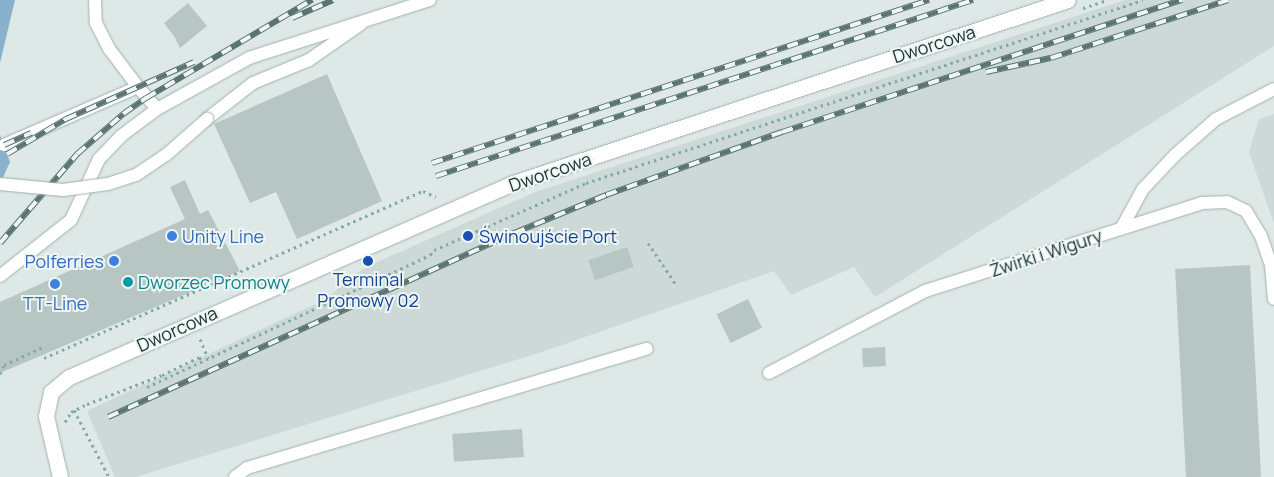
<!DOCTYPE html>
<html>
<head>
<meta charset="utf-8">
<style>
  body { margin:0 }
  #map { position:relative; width:1274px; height:477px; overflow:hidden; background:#dee9e7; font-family:Manrope,sans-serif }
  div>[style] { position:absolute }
  .built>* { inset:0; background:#cdd9d6 }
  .water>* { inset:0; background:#88b2cc }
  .building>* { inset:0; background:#b7c6c3; transform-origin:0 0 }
  .path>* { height:3px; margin-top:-1.5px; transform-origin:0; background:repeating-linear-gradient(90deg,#80aba8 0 2.5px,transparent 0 6.5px) }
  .roads { filter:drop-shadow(0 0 1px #a1b0af) drop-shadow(0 0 1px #a1b0af) }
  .service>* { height:12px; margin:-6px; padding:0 6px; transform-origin:6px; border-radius:6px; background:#fff }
  .tertiary>* { height:15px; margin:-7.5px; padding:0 7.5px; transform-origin:7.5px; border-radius:7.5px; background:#fff }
  .rail>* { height:5.5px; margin-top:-2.75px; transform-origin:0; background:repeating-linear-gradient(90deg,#eef6f4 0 11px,#5a7473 0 22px); box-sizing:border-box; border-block:1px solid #5a7473 }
  .bridges { filter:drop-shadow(0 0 1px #a1b0af) drop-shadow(0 0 1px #a1b0af) }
  .service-bridge>* { height:12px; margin:-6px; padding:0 6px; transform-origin:6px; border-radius:6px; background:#fff }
  .dots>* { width:14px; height:14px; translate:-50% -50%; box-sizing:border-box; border:2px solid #eef6f4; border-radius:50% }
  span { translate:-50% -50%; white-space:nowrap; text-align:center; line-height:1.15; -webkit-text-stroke:4px #eef6f4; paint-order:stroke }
  .street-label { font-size:18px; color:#203837 }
  .shop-label { font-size:18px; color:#366cbe }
  .left { translate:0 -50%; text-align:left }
  .right { translate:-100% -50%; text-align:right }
  .transit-label { font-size:18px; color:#164399 }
  .culture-label { font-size:18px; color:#0d838f }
</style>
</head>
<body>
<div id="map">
  <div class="built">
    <div style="clip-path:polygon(1125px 0,1274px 0,1274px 46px,875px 297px,854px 267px,791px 295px,774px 271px,542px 352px,136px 477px,115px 477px,87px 411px,324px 300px,360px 271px,375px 263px,535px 192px)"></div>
    <div style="clip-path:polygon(1274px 114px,1274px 224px,1249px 152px,1259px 119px)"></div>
  </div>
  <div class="water">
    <div style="clip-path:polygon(0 0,15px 0,0 63px)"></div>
    <div style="clip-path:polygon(0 135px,10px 162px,0 184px)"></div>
  </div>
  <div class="building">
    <div style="clip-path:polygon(188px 3px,207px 26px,180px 48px,174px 36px,164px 23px)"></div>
    <div style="clip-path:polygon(327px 74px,382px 201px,297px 239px,276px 192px,250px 203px,214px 124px)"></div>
    <div style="clip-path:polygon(185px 180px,200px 214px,208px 210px,240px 271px,0 373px,0 302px,185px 219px,170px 187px)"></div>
    <div style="left:627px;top:247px;width:21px;height:41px;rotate:71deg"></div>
    <div style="left:1250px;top:265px;width:212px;height:75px;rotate:87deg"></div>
    <div style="left:748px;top:299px;width:32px;height:35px;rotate:64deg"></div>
    <div style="left:885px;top:347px;width:19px;height:23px;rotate:87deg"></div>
    <div style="left:522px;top:429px;width:28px;height:70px;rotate:86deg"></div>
  </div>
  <div class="path">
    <div style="left:1083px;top:8px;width:25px;rotate:-18deg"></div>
    <div style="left:648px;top:243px;width:52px;rotate:56deg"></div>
    <div style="left:200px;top:339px;width:21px;rotate:67deg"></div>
    <div style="left:44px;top:358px;width:414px;rotate:-23.8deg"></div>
    <div style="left:423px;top:191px;width:14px;rotate:25deg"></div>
    <div style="left:0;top:374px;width:10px;rotate:-66deg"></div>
    <div style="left:4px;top:365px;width:43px;rotate:-24.8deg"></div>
    <div style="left:147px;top:387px;width:312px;rotate:-25deg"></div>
    <div style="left:430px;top:255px;width:6px;rotate:-51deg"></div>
    <div style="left:434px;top:250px;width:166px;rotate:-23.8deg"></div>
    <div style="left:586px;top:183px;width:586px;rotate:-18.19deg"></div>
    <div style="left:74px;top:410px;width:76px;rotate:62.4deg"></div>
    <div style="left:65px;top:422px;width:12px;rotate:-59deg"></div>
    <div style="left:71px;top:412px;width:18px;rotate:-27deg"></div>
    <div style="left:87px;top:404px;width:80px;rotate:-21.1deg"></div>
    <div style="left:162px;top:375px;width:41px;rotate:-25.9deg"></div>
    <div style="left:199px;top:357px;width:5px;rotate:53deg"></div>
  </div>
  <div class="roads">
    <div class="service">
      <div style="left:95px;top:0;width:23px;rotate:88deg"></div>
      <div style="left:96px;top:23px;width:30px;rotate:63deg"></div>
      <div style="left:110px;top:50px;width:46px;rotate:52.9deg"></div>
      <div style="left:138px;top:87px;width:29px;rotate:49deg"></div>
      <div style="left:207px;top:119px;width:58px;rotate:-38deg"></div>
      <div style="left:253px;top:83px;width:61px;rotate:-22.3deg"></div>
      <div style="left:309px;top:60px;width:63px;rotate:-34.7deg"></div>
      <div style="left:4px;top:145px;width:146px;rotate:-23.4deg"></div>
      <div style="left:1121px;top:229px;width:46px;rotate:-61.2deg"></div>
      <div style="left:1143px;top:189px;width:47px;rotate:-46.7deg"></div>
      <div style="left:1175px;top:155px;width:55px;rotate:-41.3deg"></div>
      <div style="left:1216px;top:119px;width:65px;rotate:-27.3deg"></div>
      <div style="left:0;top:276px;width:90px;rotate:-38.3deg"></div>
      <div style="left:71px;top:220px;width:67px;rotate:-65.3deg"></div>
      <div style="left:99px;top:159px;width:32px;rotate:-46deg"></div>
      <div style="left:121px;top:136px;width:45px;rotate:-36.9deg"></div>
      <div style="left:157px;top:109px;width:105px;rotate:-29deg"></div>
      <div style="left:249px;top:58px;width:190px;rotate:-17.8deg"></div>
      <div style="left:769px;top:373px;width:176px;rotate:-27.7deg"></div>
      <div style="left:925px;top:291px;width:291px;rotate:-17.6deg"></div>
      <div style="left:1202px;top:203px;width:25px;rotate:-2deg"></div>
      <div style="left:1227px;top:202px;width:21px;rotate:25deg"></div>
      <div style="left:1246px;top:211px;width:29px;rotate:59deg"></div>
      <div style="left:1261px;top:236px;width:31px;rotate:71deg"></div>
      <div style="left:1271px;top:265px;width:34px;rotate:85deg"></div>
      <div style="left:235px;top:477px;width:15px;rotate:-37deg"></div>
      <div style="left:247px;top:468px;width:417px;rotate:-16.6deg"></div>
    </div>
    <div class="tertiary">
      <div style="left:60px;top:477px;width:63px;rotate:-102.9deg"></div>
      <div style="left:46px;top:416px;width:25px;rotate:-78deg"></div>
      <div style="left:51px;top:392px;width:23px;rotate:-40deg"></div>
      <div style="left:69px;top:377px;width:485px;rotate:-23.6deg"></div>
      <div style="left:513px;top:183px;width:584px;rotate:-18.25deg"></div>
    </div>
  </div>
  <div class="rail">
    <div style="left:292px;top:18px;width:45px;rotate:-23.7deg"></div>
    <div style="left:986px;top:72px;width:66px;rotate:-12.2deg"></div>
    <div style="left:1051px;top:58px;width:186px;rotate:-18.1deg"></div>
    <div style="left:4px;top:145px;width:30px;rotate:-24deg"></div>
    <div style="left:7px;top:154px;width:69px;rotate:-30.7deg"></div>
    <div style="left:66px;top:119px;width:140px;rotate:-24deg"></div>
    <div style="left:432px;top:163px;width:523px;rotate:-18.16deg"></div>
    <div style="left:436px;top:176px;width:565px;rotate:-18.15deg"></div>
    <div style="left:0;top:243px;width:118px;rotate:-49.1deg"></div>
    <div style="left:77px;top:154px;width:61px;rotate:-41deg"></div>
    <div style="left:123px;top:114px;width:28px;rotate:-35deg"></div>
    <div style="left:146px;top:98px;width:193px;rotate:-30.6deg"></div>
    <div style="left:108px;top:417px;width:446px;rotate:-24.4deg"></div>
    <div style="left:514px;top:233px;width:100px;rotate:-22.4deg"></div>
    <div style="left:606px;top:195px;width:187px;rotate:-19.7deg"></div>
    <div style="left:782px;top:132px;width:421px;rotate:-18.3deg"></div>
  </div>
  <div class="bridges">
    <div class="service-bridge">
      <div style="left:0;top:184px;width:63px;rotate:5.4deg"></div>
      <div style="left:63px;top:190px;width:45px;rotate:-7.6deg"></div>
      <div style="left:108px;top:184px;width:29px;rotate:-18deg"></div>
      <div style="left:136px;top:175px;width:36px;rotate:-34deg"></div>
      <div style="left:166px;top:155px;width:55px;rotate:-41.3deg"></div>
    </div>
  </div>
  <div class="dots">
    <div style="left:172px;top:236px;background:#3f7fe0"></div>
    <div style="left:468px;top:236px;background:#1a4fb4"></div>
    <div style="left:114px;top:261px;background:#3f7fe0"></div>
    <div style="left:368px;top:261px;background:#1a4fb4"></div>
    <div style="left:128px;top:282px;background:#0f9aa8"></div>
    <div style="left:55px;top:284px;background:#3f7fe0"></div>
  </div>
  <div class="street-label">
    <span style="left:934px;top:44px;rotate:-18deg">Dworcowa</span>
    <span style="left:550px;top:172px;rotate:-19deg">Dworcowa</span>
    <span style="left:1046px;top:253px;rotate:-18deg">Żwirki i Wigury</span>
    <span style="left:177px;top:329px;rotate:-24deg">Dworcowa</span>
  </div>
  <div class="shop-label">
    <span class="left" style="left:182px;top:236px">Unity Line</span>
    <span class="right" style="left:104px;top:261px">Polferries</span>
    <span style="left:55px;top:303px">TT-Line</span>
  </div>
  <div class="transit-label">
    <span class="left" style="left:479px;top:236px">Świnoujście Port</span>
    <span style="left:368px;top:290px">Terminal<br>Promowy 02</span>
  </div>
  <div class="culture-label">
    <span class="left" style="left:138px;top:282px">Dworzec Promowy</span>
  </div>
</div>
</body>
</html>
